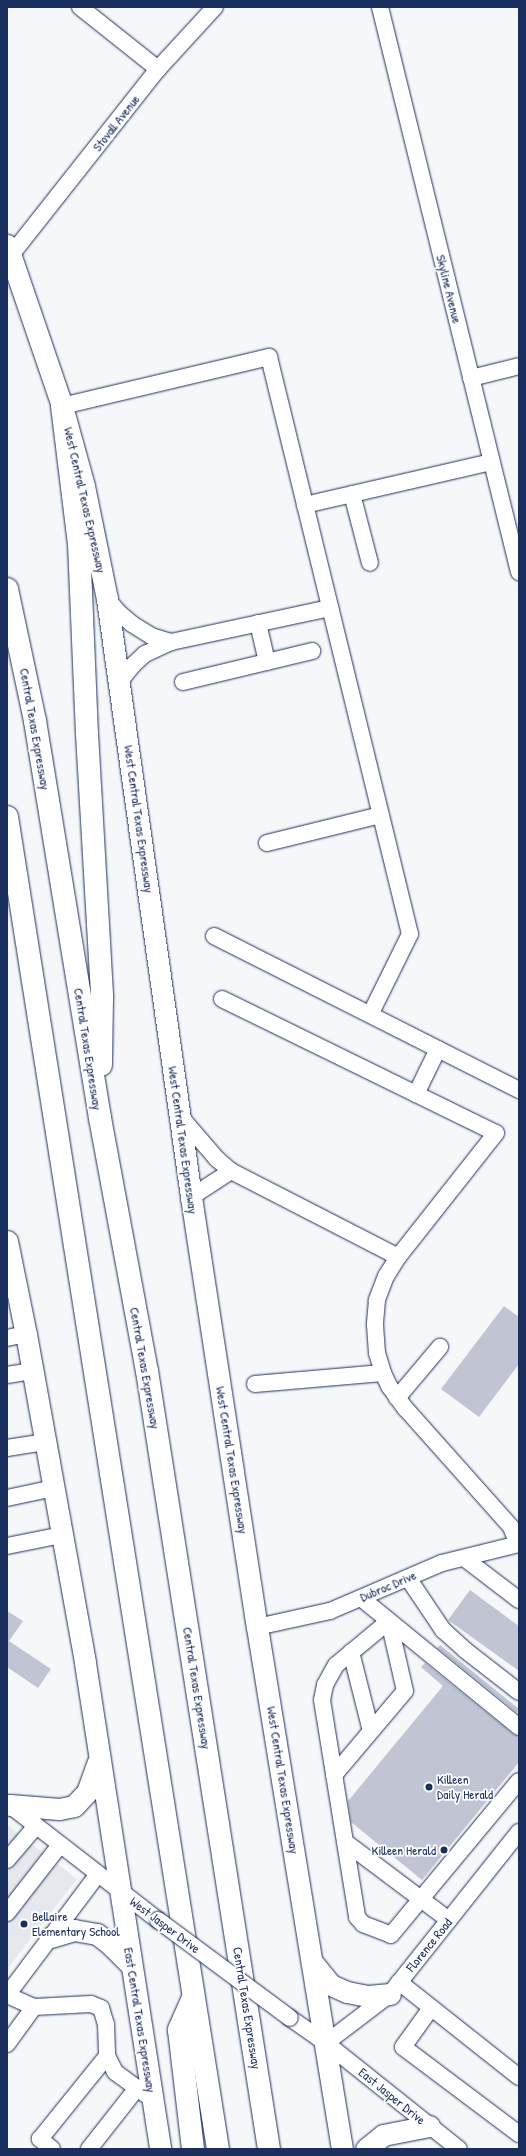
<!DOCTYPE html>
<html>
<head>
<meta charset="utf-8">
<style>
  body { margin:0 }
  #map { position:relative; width:526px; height:2156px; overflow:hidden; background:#f6f7f9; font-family:"Patrick Hand",sans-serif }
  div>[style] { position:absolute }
  .built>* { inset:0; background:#e6e8ee }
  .building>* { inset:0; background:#c0c4d3; transform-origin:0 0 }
  .roads { filter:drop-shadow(0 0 1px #1b2f5e) drop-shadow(0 0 1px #1b2f5e) }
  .minor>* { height:16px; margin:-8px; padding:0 8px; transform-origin:8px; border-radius:8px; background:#fff }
  .major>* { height:21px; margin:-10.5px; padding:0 10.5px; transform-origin:10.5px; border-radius:10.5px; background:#fff }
  .highway>* { height:22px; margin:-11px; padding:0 11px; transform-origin:11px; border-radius:11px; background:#fff }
  .bridges { filter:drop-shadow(0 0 1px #1b2f5e) drop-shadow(0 0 1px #1b2f5e) }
  .minor-bridge>* { height:16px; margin:-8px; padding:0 8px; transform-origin:8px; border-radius:8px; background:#fff }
  .dots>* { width:11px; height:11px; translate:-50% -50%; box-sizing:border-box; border:2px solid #fff; border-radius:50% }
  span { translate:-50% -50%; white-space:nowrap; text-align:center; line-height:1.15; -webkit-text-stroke:3.5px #fff; paint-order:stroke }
  .street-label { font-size:13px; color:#1b2f5e }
  .poi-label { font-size:13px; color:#1b2f5e }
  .left { translate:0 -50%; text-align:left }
  .right { translate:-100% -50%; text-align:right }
  .frame { position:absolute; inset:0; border:8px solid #1b2f5e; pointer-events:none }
</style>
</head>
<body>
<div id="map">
  <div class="built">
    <div style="clip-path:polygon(7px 1825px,77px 1879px,7px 1969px)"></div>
  </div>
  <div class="building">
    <div style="clip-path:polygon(504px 1306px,519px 1317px,519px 1364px,479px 1417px,441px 1389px)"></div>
    <div style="clip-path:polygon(470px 1590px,519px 1626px,519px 1671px,448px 1620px)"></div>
    <div style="clip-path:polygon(7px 1611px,23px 1621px,9px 1641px,51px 1669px,38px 1688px,7px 1667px)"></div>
    <div style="left:440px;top:1645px;width:102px;height:4px;rotate:39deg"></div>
    <div style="clip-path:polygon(425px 1663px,513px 1734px,519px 1736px,519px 1762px,422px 1880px,351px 1822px,348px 1801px,443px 1686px,421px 1667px)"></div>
  </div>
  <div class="roads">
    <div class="minor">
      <div style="left:80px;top:7px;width:100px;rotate:38.5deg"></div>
      <div style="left:380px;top:7px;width:582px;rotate:76.18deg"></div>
      <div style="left:11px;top:255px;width:237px;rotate:-51.7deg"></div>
      <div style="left:158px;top:69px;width:84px;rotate:-47.4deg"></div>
      <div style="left:471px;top:378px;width:49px;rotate:-14deg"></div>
      <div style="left:62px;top:406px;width:213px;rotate:-13.3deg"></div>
      <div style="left:269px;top:357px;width:594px;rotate:76.27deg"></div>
      <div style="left:410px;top:934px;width:90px;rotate:116.3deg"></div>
      <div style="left:352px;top:494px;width:71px;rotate:75.4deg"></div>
      <div style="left:305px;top:505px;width:191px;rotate:-13deg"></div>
      <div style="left:107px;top:599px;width:18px;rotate:49deg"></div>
      <div style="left:119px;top:613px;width:17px;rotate:40deg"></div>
      <div style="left:132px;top:624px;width:22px;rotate:32deg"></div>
      <div style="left:151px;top:636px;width:21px;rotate:17deg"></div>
      <div style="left:258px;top:623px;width:40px;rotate:77deg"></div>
      <div style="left:120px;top:681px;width:19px;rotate:-51deg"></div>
      <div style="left:132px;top:666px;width:18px;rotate:-43deg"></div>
      <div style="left:145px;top:654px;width:29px;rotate:-25deg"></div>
      <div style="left:171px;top:642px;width:163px;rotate:-12.1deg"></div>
      <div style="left:183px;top:682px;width:133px;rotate:-13.5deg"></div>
      <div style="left:267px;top:843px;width:117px;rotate:-13.8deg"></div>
      <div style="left:214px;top:936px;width:342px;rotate:26.8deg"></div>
      <div style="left:222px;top:999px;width:305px;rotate:26.1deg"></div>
      <div style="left:496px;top:1133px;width:158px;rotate:128.3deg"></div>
      <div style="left:398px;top:1257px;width:22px;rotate:122deg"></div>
      <div style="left:386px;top:1276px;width:26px;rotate:111deg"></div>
      <div style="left:377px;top:1300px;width:25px;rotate:95deg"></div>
      <div style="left:375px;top:1325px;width:28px;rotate:86deg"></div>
      <div style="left:377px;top:1353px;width:21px;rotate:73deg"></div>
      <div style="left:383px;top:1373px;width:14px;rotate:65deg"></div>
      <div style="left:389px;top:1386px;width:29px;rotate:54deg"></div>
      <div style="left:406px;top:1409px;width:158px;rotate:48.3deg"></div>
      <div style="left:511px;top:1527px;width:18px;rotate:68deg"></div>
      <div style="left:416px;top:1094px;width:50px;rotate:-63.9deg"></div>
      <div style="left:179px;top:1115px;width:58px;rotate:49.2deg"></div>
      <div style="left:217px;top:1159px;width:18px;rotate:41deg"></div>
      <div style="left:231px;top:1171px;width:188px;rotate:27.2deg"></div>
      <div style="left:191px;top:1197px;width:48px;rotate:-33deg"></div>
      <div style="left:7px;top:1338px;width:19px;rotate:-12deg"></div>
      <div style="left:7px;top:1375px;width:26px;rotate:-9deg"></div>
      <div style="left:255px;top:1384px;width:128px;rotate:-4.9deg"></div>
      <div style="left:397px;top:1398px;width:67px;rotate:-49.9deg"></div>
      <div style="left:7px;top:1448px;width:38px;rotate:-9deg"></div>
      <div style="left:7px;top:1498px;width:48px;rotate:-12deg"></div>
      <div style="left:7px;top:1546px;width:56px;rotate:-11.3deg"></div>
      <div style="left:464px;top:1558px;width:69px;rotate:37.4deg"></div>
      <div style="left:408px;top:1578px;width:63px;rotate:56.1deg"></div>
      <div style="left:443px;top:1630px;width:30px;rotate:42deg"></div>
      <div style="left:465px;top:1650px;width:68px;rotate:37.9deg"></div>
      <div style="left:361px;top:1598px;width:204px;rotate:39.2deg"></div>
      <div style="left:257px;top:1627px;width:75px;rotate:-12.4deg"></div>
      <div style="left:330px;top:1611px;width:122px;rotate:-23.2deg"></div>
      <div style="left:442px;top:1563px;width:79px;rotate:-13.9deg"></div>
      <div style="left:351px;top:1652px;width:81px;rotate:75.8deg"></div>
      <div style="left:334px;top:1775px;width:110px;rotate:-49.8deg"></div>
      <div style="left:405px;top:1691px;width:72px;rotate:-102.9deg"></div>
      <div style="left:389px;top:1621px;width:69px;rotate:140.3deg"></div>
      <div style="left:336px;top:1665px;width:23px;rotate:119deg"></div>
      <div style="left:325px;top:1685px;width:15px;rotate:101deg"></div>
      <div style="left:322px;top:1700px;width:220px;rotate:80.8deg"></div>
      <div style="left:357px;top:1917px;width:9px;rotate:49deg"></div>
      <div style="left:363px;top:1924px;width:30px;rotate:21deg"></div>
      <div style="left:391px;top:1935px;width:200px;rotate:-50.3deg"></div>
      <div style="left:7px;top:1803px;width:191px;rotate:37.8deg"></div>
      <div style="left:345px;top:1842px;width:130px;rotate:36.9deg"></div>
      <div style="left:7px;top:1860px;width:45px;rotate:-49.5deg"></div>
      <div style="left:98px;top:1874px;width:151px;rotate:126.9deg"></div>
      <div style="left:7px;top:1995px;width:30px;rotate:24deg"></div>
      <div style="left:34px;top:2007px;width:57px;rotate:-3deg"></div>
      <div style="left:91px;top:2004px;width:11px;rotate:22deg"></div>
      <div style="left:101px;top:2008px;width:17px;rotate:73deg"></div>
      <div style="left:106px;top:2024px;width:32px;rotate:88deg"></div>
      <div style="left:107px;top:2056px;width:18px;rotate:63deg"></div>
      <div style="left:115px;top:2072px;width:46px;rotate:36.1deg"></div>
      <div style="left:7px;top:1913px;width:86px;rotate:-52.1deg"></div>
      <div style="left:399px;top:1982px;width:153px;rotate:38.4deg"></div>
      <div style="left:431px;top:2008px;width:48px;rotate:125.7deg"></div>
      <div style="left:403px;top:2047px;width:145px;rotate:36.9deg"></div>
      <div style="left:290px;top:2018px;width:44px;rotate:34.8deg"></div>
      <div style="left:326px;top:2043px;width:170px;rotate:38.6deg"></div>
      <div style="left:326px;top:2043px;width:81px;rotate:-37.4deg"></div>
      <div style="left:390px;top:1994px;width:207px;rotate:-51.5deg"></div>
      <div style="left:7px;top:2044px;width:46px;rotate:-53.9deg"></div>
      <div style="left:52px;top:2149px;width:16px;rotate:-140deg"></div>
      <div style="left:40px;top:2139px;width:107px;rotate:-51.1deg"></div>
      <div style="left:89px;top:2149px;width:78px;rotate:-51.8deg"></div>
    </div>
    <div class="major">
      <div style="left:7px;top:245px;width:170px;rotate:71.1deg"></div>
      <div style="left:62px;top:406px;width:83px;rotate:74.6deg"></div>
      <div style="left:84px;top:486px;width:115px;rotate:78.5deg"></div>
      <div style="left:107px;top:599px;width:604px;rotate:82deg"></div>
      <div style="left:191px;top:1197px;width:435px;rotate:81.3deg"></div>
      <div style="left:257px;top:1627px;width:529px;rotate:80.75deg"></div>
      <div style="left:7px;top:1241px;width:95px;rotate:78.5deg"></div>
      <div style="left:26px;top:1334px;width:334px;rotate:79.8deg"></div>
      <div style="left:85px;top:1663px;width:492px;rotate:81.2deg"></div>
      <div style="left:10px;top:1805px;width:49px;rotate:4.7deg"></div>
      <div style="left:59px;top:1809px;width:15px;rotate:-11deg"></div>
      <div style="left:74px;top:1806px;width:19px;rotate:-47deg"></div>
      <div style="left:87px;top:1792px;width:32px;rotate:-70deg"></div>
      <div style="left:51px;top:1937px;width:24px;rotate:-17deg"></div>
      <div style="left:74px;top:1930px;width:23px;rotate:10deg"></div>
      <div style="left:97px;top:1934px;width:18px;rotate:38deg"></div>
      <div style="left:111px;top:1945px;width:27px;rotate:45deg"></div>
      <div style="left:313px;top:1963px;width:28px;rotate:51deg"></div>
      <div style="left:331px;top:1985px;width:17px;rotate:24deg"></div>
      <div style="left:347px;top:1992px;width:21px;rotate:11deg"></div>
      <div style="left:368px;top:1996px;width:22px;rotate:-5deg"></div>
      <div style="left:366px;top:2149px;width:22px;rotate:-39deg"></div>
      <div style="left:383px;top:2135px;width:47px;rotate:-11.1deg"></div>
    </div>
    <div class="highway">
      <div style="left:62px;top:406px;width:139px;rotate:83deg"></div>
      <div style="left:79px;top:544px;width:190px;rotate:87.6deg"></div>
      <div style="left:87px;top:734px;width:264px;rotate:86.7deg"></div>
      <div style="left:102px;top:998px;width:67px;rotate:90.9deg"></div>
      <div style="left:7px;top:589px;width:135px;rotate:78deg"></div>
      <div style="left:35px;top:721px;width:402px;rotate:80.7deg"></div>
      <div style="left:100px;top:1118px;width:257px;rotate:79.5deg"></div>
      <div style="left:147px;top:1371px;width:788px;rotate:81.09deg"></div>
      <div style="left:7px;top:817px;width:1349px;rotate:81deg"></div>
      <div style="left:193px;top:1998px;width:35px;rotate:114deg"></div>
      <div style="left:179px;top:2030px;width:120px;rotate:83.3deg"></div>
    </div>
  </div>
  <div class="bridges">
    <div class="minor-bridge">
      <div style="left:158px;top:1920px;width:164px;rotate:36.6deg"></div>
    </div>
  </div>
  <div class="dots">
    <div style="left:429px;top:1787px;background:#1b2f5e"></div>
    <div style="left:444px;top:1850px;background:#1b2f5e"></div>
    <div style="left:24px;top:1924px;background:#1b2f5e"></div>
  </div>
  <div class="street-label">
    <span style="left:116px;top:123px;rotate:-52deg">Stovall Avenue</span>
    <span style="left:449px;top:289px;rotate:76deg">Skyline Avenue</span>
    <span style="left:85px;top:500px;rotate:77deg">West Central Texas Expressway</span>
    <span style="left:35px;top:729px;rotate:80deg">Central Texas Expressway</span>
    <span style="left:139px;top:819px;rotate:82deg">West Central Texas Expressway</span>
    <span style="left:88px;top:1049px;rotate:81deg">Central Texas Expressway</span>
    <span style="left:183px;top:1140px;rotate:82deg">West Central Texas Expressway</span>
    <span style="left:145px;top:1368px;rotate:80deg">Central Texas Expressway</span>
    <span style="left:232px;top:1460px;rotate:81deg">West Central Texas Expressway</span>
    <span style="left:388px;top:1586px;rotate:-23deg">Dubroc Drive</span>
    <span style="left:197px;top:1688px;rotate:81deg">Central Texas Expressway</span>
    <span style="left:283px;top:1780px;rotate:81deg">West Central Texas Expressway</span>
    <span style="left:165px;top:1925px;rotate:37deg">West Jasper Drive</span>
    <span style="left:429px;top:1945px;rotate:-51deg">Florence Road</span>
    <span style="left:247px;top:2008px;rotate:81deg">Central Texas Expressway</span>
    <span style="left:140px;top:2020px;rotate:81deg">East Central Texas Expressway</span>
    <span style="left:392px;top:2096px;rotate:39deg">East Jasper Drive</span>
  </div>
  <div class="poi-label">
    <span class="left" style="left:437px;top:1787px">Killeen<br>Daily Herald</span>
    <span class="right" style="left:436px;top:1850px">Killeen Herald</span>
    <span class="left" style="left:32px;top:1924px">Bellaire<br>Elementary School</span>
  </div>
  <div class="frame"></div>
</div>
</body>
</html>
